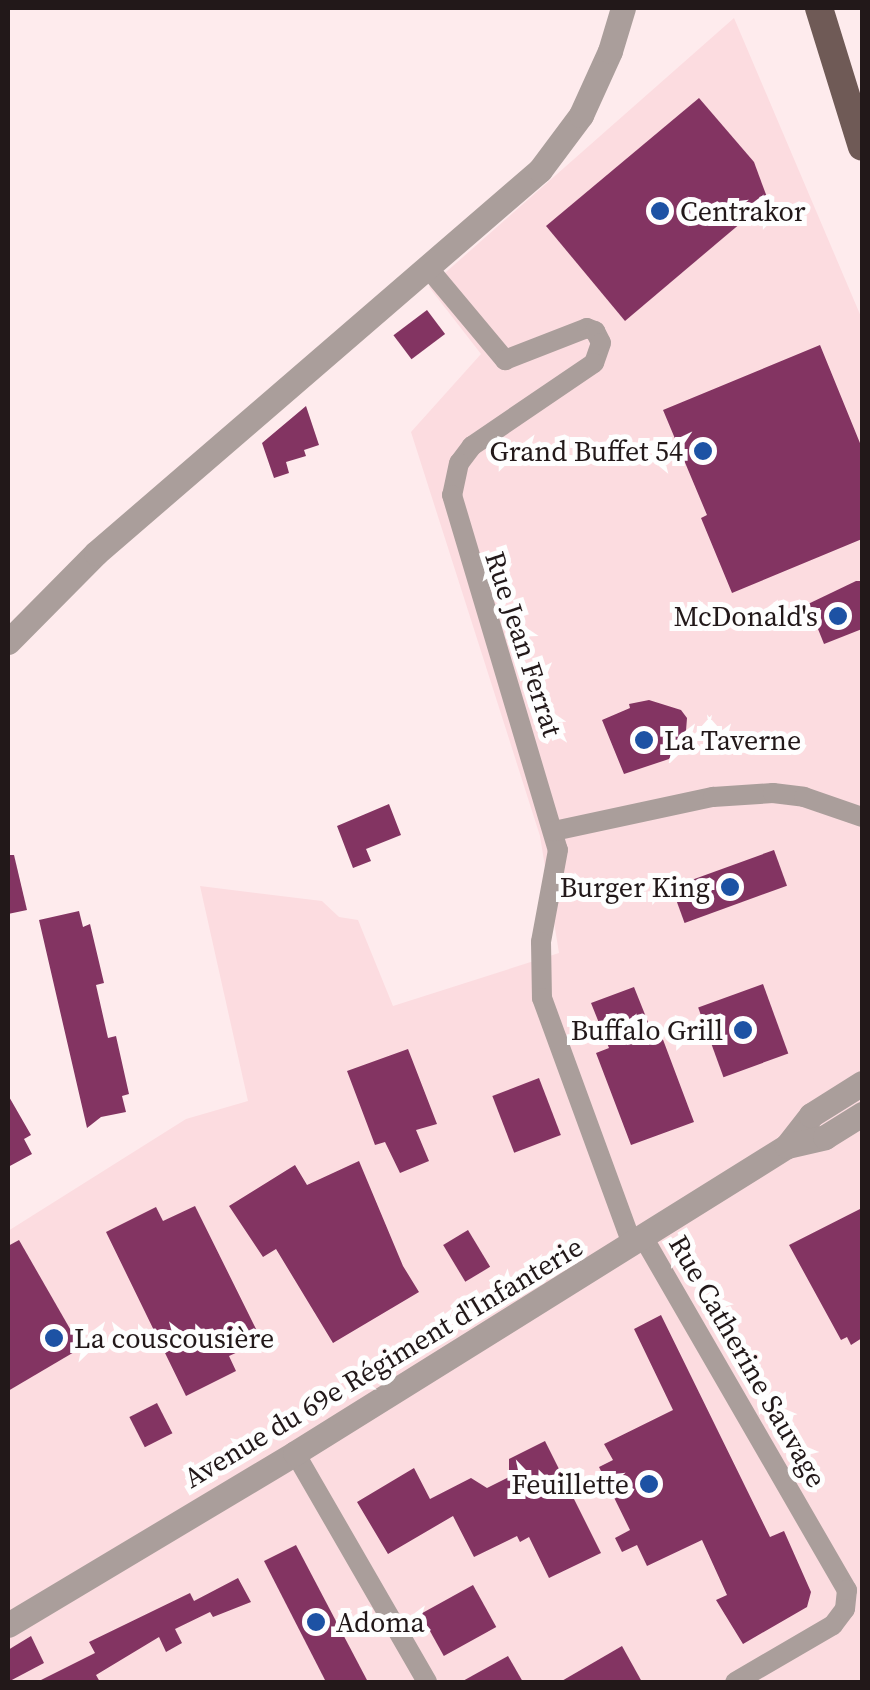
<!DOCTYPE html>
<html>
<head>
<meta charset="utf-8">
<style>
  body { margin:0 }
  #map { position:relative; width:870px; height:1690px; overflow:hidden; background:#feebed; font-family:"Source Serif 4",serif }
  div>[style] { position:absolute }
  .built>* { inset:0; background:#fcdce0 }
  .building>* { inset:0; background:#833462; transform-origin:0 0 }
  .minor>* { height:20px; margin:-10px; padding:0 10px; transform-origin:10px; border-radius:10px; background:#aa9e9b }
  .tertiary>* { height:25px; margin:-12.5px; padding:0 12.5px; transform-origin:12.5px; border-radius:12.5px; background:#aa9e9b }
  .primary>* { height:28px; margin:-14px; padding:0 14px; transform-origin:14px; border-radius:14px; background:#6f5a56 }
  .dots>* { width:28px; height:28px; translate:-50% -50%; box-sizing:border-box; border:5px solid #fefefe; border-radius:50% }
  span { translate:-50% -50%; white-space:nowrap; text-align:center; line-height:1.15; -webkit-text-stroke:10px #fefefe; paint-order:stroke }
  .poi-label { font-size:28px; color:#221819 }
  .left { translate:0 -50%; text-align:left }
  .right { translate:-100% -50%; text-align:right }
  .street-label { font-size:28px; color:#221819 }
  .frame { position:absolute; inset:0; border:10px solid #221819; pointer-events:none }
</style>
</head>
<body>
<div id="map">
  <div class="built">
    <div style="clip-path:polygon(734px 18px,862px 319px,862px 1682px,8px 1682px,8px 1231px,186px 1119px,248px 1101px,200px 886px,322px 901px,339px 917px,358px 920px,393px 1006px,559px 953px,540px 836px,411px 432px,481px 354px,429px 287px)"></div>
  </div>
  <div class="building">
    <div style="clip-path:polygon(699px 98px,754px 162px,768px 200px,625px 321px,546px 226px)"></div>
    <div style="left:427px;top:310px;width:30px;height:42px;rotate:53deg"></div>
    <div style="clip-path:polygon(820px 345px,862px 448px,862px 539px,732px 593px,701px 518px,707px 515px,663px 410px)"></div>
    <div style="clip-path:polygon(306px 406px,319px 445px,304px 450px,306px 456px,286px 462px,289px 473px,274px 478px,262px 443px)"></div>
    <div style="clip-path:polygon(856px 581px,862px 581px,862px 629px,824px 644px,808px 604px)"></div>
    <div style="clip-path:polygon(649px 700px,681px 710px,687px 718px,686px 731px,669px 759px,624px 774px,602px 720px,630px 708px,629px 704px)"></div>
    <div style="clip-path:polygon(389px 804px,401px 835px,366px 849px,371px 861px,353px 868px,337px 826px)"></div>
    <div style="left:774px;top:850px;width:38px;height:109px;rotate:70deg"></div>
    <div style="clip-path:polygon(8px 855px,14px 855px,27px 910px,8px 914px)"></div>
    <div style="clip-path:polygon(79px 911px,83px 927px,90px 924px,104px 983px,96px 985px,108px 1038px,116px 1036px,129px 1094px,122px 1096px,126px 1112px,101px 1117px,87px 1128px,39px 920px)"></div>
    <div style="left:763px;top:984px;width:74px;height:69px;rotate:70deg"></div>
    <div style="clip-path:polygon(634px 987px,652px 1032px,659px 1029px,694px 1122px,631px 1145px,596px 1053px,609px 1048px,591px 1003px)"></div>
    <div style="clip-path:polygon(408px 1049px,437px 1124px,416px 1130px,429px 1161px,400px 1173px,385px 1142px,375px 1145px,347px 1071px)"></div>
    <div style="left:539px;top:1078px;width:61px;height:50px;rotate:69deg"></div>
    <div style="clip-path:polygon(8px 1095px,31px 1135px,24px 1139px,32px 1154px,8px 1167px)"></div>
    <div style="clip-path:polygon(359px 1161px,403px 1266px,419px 1292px,333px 1343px,276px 1249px,263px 1257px,229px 1206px,295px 1165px,307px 1185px)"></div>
    <div style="clip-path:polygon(195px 1206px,262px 1341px,229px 1356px,236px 1371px,186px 1396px,106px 1232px,156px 1207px,163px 1221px)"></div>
    <div style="clip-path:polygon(862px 1208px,862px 1338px,851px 1345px,847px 1337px,841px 1340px,789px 1245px)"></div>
    <div style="left:468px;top:1230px;width:43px;height:29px;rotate:59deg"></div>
    <div style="clip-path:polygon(19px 1240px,81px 1348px,8px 1391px,8px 1246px)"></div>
    <div style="clip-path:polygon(661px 1315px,770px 1537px,784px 1531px,811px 1592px,807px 1607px,743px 1644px,716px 1600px,727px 1595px,702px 1540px,647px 1566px,637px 1545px,622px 1552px,615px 1538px,630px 1530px,599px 1467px,613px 1460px,604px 1444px,673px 1410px,634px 1329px)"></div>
    <div style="left:157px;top:1403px;width:34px;height:31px;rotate:63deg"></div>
    <div style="clip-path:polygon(545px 1441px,601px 1553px,549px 1578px,529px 1537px,520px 1542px,517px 1536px,474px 1557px,453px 1516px,388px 1554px,357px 1502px,414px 1468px,430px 1499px,471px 1478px,487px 1488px,509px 1477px,509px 1459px)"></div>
    <div style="clip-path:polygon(296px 1545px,368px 1682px,326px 1682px,264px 1561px)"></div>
    <div style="clip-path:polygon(238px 1578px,251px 1602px,213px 1617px,210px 1612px,175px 1629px,182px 1643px,166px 1652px,159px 1637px,96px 1675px,100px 1682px,37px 1682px,95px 1653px,89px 1642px,190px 1593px,194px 1601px)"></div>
    <div style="left:473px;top:1585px;width:48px;height:60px;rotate:61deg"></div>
    <div style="clip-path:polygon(31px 1636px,44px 1663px,8px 1682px,8px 1650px)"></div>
    <div style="clip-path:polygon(622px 1646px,642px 1682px,560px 1682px)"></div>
    <div style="clip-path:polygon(508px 1656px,523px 1682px,461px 1682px)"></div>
  </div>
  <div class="minor">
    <div style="left:429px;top:269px;width:119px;rotate:50.1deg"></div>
    <div style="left:505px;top:360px;width:88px;rotate:-21.3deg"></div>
    <div style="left:587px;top:328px;width:9px;rotate:21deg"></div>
    <div style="left:595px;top:331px;width:13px;rotate:63deg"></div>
    <div style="left:601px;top:343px;width:21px;rotate:109deg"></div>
    <div style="left:594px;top:363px;width:148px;rotate:145.8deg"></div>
    <div style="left:472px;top:446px;width:21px;rotate:127deg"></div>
    <div style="left:459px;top:463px;width:33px;rotate:102deg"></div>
    <div style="left:452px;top:495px;width:370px;rotate:73.4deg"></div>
    <div style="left:558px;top:850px;width:94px;rotate:100.5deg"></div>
    <div style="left:541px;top:942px;width:56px;rotate:89deg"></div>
    <div style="left:542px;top:998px;width:262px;rotate:69.9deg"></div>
    <div style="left:554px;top:831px;width:163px;rotate:-12.1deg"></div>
    <div style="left:713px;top:797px;width:60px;rotate:-3.8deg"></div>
    <div style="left:773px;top:793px;width:31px;rotate:7deg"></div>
    <div style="left:804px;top:797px;width:61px;rotate:19deg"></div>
    <div style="left:643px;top:1237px;width:408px;rotate:60deg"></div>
    <div style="left:847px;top:1590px;width:19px;rotate:96deg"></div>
    <div style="left:845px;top:1609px;width:20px;rotate:127deg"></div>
    <div style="left:833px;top:1625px;width:113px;rotate:149.8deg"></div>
    <div style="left:295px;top:1453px;width:264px;rotate:60deg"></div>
  </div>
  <div class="tertiary">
    <div style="left:8px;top:642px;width:125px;rotate:-45.3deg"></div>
    <div style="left:96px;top:553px;width:586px;rotate:-40.78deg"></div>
    <div style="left:540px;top:170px;width:69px;rotate:-53.3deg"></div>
    <div style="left:581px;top:115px;width:70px;rotate:-65.6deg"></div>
    <div style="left:610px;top:51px;width:45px;rotate:-73.2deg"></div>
    <div style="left:787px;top:1146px;width:39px;rotate:-52deg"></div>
    <div style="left:811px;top:1115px;width:60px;rotate:-32.1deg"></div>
    <div style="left:8px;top:1625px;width:335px;rotate:-30.9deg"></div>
    <div style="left:295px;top:1453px;width:580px;rotate:-31.96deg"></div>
    <div style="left:787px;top:1146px;width:39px;rotate:-13deg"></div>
    <div style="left:825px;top:1137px;width:44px;rotate:-31.9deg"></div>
  </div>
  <div class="primary">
    <div style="left:819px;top:8px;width:145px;rotate:72.8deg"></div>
  </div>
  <div class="dots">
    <div style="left:660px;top:211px;background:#1d52a4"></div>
    <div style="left:703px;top:451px;background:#1d52a4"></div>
    <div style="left:838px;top:616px;background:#1d52a4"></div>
    <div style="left:644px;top:740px;background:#1d52a4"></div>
    <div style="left:730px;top:887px;background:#1d52a4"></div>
    <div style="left:743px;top:1030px;background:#1d52a4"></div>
    <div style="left:54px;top:1338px;background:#1d52a4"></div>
    <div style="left:649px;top:1484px;background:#1d52a4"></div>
    <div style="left:316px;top:1622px;background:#1d52a4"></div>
  </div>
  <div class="poi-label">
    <span class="left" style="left:680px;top:211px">Centrakor</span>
    <span class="right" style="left:683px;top:451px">Grand Buffet 54</span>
    <span class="right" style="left:818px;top:616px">McDonald's</span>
    <span class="left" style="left:664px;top:740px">La Taverne</span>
    <span class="right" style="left:710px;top:887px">Burger King</span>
    <span class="right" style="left:723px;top:1030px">Buffalo Grill</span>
    <span class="left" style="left:74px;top:1338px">La couscousière</span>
    <span class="right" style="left:629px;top:1484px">Feuillette</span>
    <span class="left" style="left:336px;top:1622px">Adoma</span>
  </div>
  <div class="street-label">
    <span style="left:524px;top:644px;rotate:72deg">Rue Jean Ferrat</span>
    <span style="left:748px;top:1361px;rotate:60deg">Rue Catherine Sauvage</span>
    <span style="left:383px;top:1362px;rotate:-31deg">Avenue du 69e Régiment d'Infanterie</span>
  </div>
  <div class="frame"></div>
</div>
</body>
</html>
